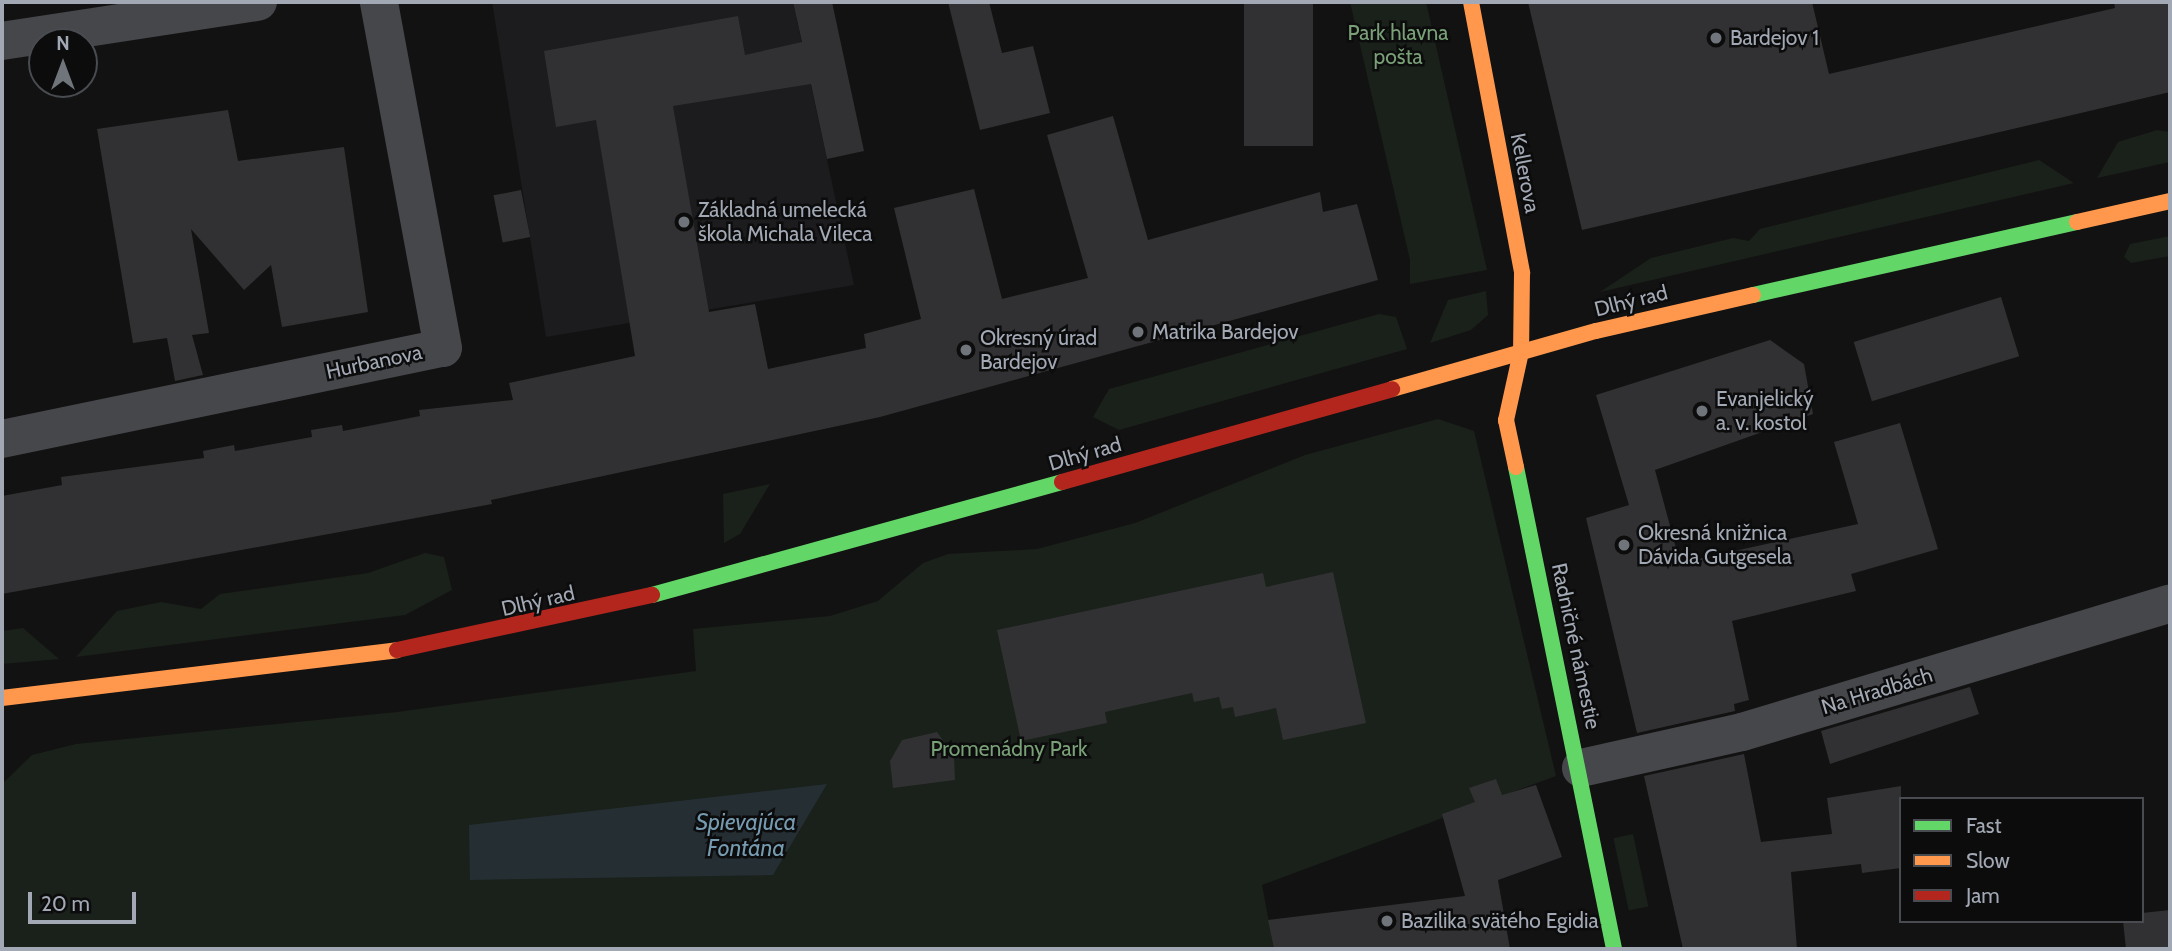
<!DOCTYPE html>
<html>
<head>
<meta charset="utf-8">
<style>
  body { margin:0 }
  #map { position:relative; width:2172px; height:951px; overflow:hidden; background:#121212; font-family:Cabin,sans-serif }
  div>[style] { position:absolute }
  .built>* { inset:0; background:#1c1c1e }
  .green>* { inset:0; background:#1a201a; transform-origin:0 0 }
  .water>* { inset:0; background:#252e33 }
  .building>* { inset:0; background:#313133; transform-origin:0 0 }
  .street>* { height:38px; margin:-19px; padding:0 19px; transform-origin:19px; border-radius:19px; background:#46474b }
  .fast>* { height:16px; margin:-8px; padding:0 8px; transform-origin:8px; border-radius:8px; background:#63d668 }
  .slow>* { height:16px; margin:-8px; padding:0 8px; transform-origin:8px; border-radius:8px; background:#ff974d }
  .jam>* { height:16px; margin:-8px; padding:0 8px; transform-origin:8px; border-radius:8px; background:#b3261e }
  .dots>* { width:19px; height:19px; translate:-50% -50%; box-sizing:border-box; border:4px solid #0c0c0d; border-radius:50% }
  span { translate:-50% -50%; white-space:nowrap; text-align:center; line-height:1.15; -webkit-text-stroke:5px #0c0c0d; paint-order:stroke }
  .park-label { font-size:21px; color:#79a077 }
  .poi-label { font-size:21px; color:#a2a9b4 }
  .left { translate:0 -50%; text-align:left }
  .street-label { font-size:21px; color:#a2a9b4 }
  .water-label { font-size:23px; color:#769bb1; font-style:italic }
  .frame { position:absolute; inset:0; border:4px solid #a2a9b4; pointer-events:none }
  .legend { position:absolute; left:1899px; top:797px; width:245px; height:126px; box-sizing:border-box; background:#0c0c0d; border:2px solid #484b50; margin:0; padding:9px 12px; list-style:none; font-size:21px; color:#a2a9b4 }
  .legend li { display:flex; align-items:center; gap:14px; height:35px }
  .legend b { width:35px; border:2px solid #484b50 }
  .north { position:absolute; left:28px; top:28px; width:70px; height:70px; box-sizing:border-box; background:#0c0c0d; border:2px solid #484b50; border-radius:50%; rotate:0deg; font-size:19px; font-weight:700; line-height:28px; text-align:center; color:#a2a9b4 }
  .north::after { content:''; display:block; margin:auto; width:24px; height:32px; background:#70747b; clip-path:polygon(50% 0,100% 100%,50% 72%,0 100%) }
  .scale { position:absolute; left:28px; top:892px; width:108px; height:32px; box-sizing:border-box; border:4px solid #a2a9b4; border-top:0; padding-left:9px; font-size:21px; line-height:24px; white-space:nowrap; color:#a2a9b4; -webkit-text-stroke:5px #0c0c0d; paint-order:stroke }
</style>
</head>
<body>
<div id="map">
  <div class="built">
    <div style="clip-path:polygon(492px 2px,793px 2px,854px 285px,546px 337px)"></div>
  </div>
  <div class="green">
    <div style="clip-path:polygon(1350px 2px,1426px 2px,1487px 270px,1410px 284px,1410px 260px)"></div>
    <div style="clip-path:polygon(2157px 130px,2170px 132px,2170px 162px,2097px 178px,2118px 142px)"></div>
    <div style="clip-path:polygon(2039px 160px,2074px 183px,1600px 292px,1651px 258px,1733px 238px,1749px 241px,1760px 229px)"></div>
    <div style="clip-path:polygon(2170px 236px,2170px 256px,2131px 263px,2124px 257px,2130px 244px)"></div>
    <div style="clip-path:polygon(1486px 291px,1488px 315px,1471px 330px,1430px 343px,1448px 300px)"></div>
    <div style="clip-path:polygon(1379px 314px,1396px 317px,1407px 349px,1119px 430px,1093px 417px,1109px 389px)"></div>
    <div style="clip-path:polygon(1438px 419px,1474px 431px,1556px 776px,1262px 885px,1274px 949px,2px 949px,2px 784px,32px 755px,76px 744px,397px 712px,696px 671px,693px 629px,830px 616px,878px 601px,923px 563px,948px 554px,1037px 549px,1135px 523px,1305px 455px)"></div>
    <div style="clip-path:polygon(770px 484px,740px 534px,724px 543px,723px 494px)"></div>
    <div style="clip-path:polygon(425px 553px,444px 557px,452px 590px,405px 615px,76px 657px,117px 611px,161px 602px,201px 609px,220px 594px,368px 573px)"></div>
    <div style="clip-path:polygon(23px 628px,59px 659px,2px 664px,2px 631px)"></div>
    <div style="left:1633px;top:834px;width:74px;height:20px;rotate:78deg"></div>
  </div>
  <div class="water">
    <div style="clip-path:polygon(827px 784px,773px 875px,470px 880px,469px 825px)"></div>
  </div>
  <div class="building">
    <div style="clip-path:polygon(793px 2px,832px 2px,864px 151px,827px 159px,811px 84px,673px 106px,709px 312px,755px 304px,768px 369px,866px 348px,864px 334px,921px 319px,894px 208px,974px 189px,1002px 299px,1088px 278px,1047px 135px,1113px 116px,1148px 240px,1320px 192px,1323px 212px,1357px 204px,1378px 280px,880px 417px,491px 500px,492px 504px,2px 594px,2px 496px,62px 485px,61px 477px,204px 458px,203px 451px,234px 445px,235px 451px,312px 437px,311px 430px,342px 425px,343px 431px,420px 416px,419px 410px,513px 400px,509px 383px,635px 356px,596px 120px,556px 127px,544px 51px,738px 16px,745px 55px,802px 42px)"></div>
    <div style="clip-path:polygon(948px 2px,989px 2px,1002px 53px,1033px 46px,1050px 113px,980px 130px)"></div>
    <div style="left:1244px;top:2px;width:69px;height:144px"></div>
    <div style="clip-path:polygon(1528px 2px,1812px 2px,1829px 74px,2115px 8px,2114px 2px,2170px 2px,2170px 92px,1582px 230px)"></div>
    <div style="clip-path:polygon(228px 110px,238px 161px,344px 147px,368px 312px,282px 327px,271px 265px,244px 290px,191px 229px,209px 333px,192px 335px,203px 375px,175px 381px,167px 338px,133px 343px,97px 129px)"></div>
    <div style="left:521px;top:190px;width:48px;height:28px;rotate:79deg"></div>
    <div style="left:2001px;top:297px;width:62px;height:154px;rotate:73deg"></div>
    <div style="clip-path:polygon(1770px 340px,1804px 364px,1813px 414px,1655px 470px,1680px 563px,1858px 524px,1834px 442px,1900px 423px,1938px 549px,1851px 574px,1856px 591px,1732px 621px,1749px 700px,1734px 704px,1735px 711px,1637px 733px,1586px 518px,1629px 505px,1596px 395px)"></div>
    <div style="clip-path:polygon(1333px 572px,1366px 723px,1283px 740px,1276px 708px,1235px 717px,1233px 707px,1222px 709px,1219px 697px,1194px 702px,1192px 693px,1105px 712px,1107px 723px,1021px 741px,997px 630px,1263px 573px,1266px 587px)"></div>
    <div style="clip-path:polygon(1970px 687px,1979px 714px,1830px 764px,1821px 731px)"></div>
    <div style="clip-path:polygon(937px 732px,954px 756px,955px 780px,893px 788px,890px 761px,902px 740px)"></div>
    <div style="clip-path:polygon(1744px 754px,1761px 842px,1832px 834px,1827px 798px,1901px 786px,1901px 868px,1862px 873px,1861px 864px,1791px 872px,1797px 949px,1683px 949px,1644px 776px)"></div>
    <div style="clip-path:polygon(1496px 779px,1502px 795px,1536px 785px,1562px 857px,1498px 880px,1510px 949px,1274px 949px,1268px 920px,1465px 896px,1442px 814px,1475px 802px,1469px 788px)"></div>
    <div style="clip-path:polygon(2170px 910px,2170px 949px,2126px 949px,2123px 921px,2142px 921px,2142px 913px)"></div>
  </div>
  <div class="street">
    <div style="left:2px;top:41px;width:259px;rotate:-8.7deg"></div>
    <div style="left:2px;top:439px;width:450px;rotate:-11.7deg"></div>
    <div style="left:443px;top:348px;width:352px;rotate:-100.5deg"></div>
    <div style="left:1581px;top:768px;width:165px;rotate:-12.6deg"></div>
    <div style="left:1742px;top:732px;width:447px;rotate:-16.7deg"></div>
  </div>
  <div class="fast">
    <div style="left:1753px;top:295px;width:332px;rotate:-12.7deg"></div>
    <div style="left:1516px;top:467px;width:492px;rotate:78.5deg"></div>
    <div style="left:652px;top:595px;width:425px;rotate:-15.4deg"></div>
  </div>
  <div class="slow">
    <div style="left:1471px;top:2px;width:276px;rotate:79.3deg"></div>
    <div style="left:1522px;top:273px;width:79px;rotate:90.7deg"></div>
    <div style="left:1521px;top:352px;width:70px;rotate:102.4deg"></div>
    <div style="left:1506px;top:420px;width:48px;rotate:78deg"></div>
    <div style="left:2077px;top:222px;width:95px;rotate:-12.7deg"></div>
    <div style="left:1392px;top:389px;width:212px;rotate:-15.9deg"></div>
    <div style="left:1596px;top:331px;width:161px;rotate:-12.9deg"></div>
    <div style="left:2px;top:698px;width:398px;rotate:-6.9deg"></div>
  </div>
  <div class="jam">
    <div style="left:1062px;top:482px;width:343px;rotate:-15.7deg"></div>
    <div style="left:397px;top:650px;width:261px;rotate:-12.2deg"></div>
  </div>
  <div class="dots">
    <div style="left:1716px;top:38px;background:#70747b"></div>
    <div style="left:684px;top:222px;background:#70747b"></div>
    <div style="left:1138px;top:332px;background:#70747b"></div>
    <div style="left:966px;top:350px;background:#70747b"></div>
    <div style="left:1702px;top:411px;background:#70747b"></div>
    <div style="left:1624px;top:545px;background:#70747b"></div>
    <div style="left:1387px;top:921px;background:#70747b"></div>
  </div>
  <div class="park-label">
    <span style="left:1398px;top:45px">Park hlavna<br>pošta</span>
    <span style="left:1009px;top:749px">Promenádny Park</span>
  </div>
  <div class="poi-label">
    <span class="left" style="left:1730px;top:38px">Bardejov 1</span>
    <span class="left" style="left:698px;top:222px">Základná umelecká<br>škola Michala Vileca</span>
    <span class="left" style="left:1152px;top:332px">Matrika Bardejov</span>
    <span class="left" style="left:980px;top:350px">Okresný úrad<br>Bardejov</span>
    <span class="left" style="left:1716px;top:411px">Evanjelický<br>a. v. kostol</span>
    <span class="left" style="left:1638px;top:545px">Okresná knižnica<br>Dávida Gutgesela</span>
    <span class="left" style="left:1401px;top:921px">Bazilika svätého Egidia</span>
  </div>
  <div class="street-label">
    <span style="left:1525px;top:173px;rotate:79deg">Kellerova</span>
    <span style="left:1631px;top:301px;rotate:-14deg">Dlhý rad</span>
    <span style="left:374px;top:362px;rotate:-12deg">Hurbanova</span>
    <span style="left:1085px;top:454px;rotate:-16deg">Dlhý rad</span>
    <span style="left:538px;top:601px;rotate:-13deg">Dlhý rad</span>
    <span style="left:1576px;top:646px;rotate:78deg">Radničné námestie</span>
    <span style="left:1877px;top:691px;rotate:-17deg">Na Hradbách</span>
  </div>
  <div class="water-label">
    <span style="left:746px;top:835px">Spievajúca<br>Fontána</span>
  </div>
  <div class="frame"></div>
  <ul class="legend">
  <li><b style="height:9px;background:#63d668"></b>Fast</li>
  <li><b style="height:9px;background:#ff974d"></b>Slow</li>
  <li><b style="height:9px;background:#b3261e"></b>Jam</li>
  </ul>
  <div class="north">N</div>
  <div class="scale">20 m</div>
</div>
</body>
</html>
